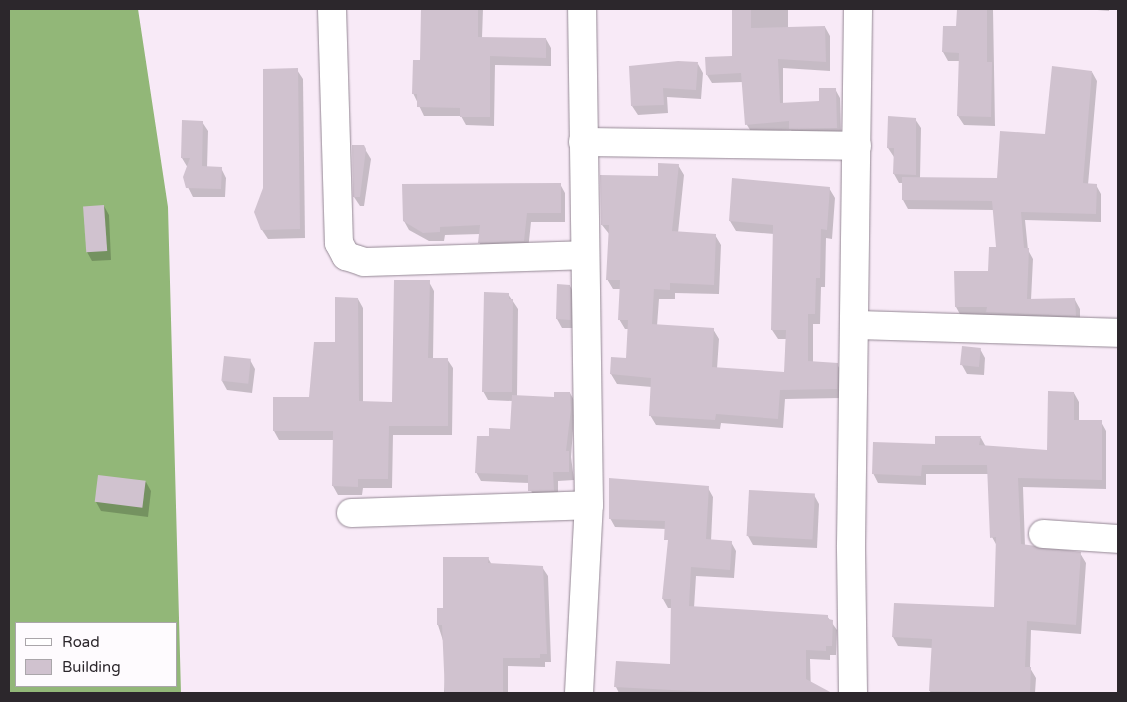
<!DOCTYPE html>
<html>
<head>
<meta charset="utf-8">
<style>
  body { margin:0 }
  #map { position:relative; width:1127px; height:702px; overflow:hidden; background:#f8eaf7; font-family:"Varela Round",sans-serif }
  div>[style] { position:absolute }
  .forest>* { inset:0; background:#92b778 }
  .shadow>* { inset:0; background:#0003 }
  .building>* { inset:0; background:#d0c2cf; transform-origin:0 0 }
  .roads { filter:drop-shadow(0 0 1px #948894) drop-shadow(0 0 1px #948894) }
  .minor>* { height:28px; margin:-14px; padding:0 14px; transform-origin:14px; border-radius:14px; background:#fff }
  span { translate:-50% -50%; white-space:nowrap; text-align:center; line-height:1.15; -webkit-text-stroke:5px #fefbfe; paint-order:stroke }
  .frame { position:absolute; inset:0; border:10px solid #2c272c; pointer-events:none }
  .legend { position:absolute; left:15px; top:622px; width:162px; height:65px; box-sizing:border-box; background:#fefbfe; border:1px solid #aaa6aa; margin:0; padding:6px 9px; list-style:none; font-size:15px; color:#2c272c }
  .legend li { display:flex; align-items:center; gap:10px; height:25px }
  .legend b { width:25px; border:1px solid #aaa6aa }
</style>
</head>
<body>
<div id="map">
  <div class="forest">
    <div style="clip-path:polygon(evenodd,9px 9px,138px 9px,168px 207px,181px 693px,9px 693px,9px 9px,16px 623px,176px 623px,176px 686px,16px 686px,16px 623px)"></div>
  </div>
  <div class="shadow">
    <div style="clip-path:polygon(423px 9px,483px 9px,482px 38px,546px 39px,551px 48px,551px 66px,495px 65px,494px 126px,466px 125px,461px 116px,424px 116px,413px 93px,421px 62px)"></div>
    <div style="clip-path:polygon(733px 9px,788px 9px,788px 28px,825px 27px,830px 36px,830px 71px,783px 68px,783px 104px,820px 102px,835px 89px,840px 98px,841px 137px,795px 138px,791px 130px,752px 133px,747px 125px,743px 82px,712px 83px,707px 75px,734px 57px)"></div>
    <div style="clip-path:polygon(958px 9px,993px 9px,995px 126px,964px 125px,958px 116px,960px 61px,948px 61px,943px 52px,957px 27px)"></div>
    <div style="clip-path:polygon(1085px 9px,1109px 9px,1109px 11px)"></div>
    <div style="clip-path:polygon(698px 64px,703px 73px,701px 99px,667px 97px,668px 113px,638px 115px,632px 106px)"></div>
    <div style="clip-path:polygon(297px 70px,303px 79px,305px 238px,268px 239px,262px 230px,264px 189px)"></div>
    <div style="clip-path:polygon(1092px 72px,1097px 81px,1088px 185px,1096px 185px,1101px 194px,1101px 222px,1025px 220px,1028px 250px,1033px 259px,1031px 300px,1075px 300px,1080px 309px,1080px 325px,993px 321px,990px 315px,961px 316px,956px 307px,989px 273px,998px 248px,994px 210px,908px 209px,903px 200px,903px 183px,899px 183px,894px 174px,894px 157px,888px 148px,915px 119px,921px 128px,920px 178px,999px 179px,1046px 135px)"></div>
    <div style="clip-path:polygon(202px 122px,208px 131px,207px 168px,221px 168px,226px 178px,225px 197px,193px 197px,188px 187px,188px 168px,182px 158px)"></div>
    <div style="clip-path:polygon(363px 146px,371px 159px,364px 206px,360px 206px,354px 197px)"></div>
    <div style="clip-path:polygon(678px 165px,684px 175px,678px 233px,715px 235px,721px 245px,719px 294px,675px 293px,675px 299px,659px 299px,657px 326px,713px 329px,719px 339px,717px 369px,785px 374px,786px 339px,778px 339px,772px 330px,774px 234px,736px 231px,730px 221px,733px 180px,829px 188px,835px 198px,832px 239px,826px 238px,825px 287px,821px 287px,820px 324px,813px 324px,813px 363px,837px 364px,842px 373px,841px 398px,785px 399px,783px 428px,721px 423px,720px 429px,656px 425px,650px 415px,652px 387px,617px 384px,611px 374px,612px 359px,627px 360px,629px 329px,625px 329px,619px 319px,621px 289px,613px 289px,607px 279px,610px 235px,602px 225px,659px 177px)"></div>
    <div style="clip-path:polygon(560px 184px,565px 193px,565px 222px,531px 222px,528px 250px,484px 251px,479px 242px,480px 234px,445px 235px,444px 241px,429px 241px,409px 230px,404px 221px)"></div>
    <div style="clip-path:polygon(104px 206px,109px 215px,111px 260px,92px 261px,87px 252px)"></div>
    <div style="clip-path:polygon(429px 282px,434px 291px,433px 359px,447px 359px,453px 368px,452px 435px,393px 435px,392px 488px,363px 488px,362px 495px,338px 495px,333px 486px,334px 440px,279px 440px,274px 431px,310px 399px,358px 299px,363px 308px,363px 403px,394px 403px)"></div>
    <div style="clip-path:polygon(570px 286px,575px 295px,575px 328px,562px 328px,557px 319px)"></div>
    <div style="clip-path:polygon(508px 294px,518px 309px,517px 397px,555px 398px,570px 393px,575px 402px,571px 457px,574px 480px,558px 481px,558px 499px,534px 500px,529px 483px,481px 481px,476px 472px,490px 438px,511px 431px,513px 401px,488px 400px,483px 391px)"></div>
    <div style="clip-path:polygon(980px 349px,985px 358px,984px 375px,967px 374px,962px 365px)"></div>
    <div style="clip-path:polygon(250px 360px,255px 369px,252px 393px,227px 390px,222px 381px)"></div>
    <div style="clip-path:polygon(1074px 393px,1079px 402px,1079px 422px,1101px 422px,1106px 431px,1106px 489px,1023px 487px,1025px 546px,1080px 553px,1086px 563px,1081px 634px,1031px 630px,1030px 668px,1036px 678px,1035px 693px,930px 693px,933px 648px,898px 646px,893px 637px,895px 604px,995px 608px,997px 546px,992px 537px,988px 474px,926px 474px,926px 485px,878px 483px,873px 473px,936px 446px,936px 437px,981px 438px,986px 447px,1048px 451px)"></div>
    <div style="clip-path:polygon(146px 482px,151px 491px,148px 517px,101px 511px,96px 502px)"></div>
    <div style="clip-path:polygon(708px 488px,713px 497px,711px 541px,731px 542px,736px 551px,734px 578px,696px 576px,694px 608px,827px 616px,837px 630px,836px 655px,830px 655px,830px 660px,810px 659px,811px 693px,619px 693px,616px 687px,671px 665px,672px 608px,668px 608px,663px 599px,669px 545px,666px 529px,615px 527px,610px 518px)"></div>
    <div style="clip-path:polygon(814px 495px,819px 504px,817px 548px,753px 545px,748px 536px)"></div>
    <div style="clip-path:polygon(488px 558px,492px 565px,542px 567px,548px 576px,551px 662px,545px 662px,545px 667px,508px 666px,508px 693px,444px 693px,446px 650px,438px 625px,444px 609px)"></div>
  </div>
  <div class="building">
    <div style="clip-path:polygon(421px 9px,478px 9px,478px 37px,546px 38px,546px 58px,490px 56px,490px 117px,460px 117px,460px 108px,417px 107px,417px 94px,412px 94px,413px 60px,420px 60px)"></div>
    <div style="clip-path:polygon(732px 9px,751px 9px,751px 28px,825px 26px,826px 62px,778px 59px,780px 103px,819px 101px,819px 88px,836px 88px,837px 128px,789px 129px,789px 121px,745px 125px,741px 73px,706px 75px,705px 57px,732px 56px)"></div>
    <div style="clip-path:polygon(957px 9px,987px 9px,987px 62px,992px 62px,991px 117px,957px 116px,959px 53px,942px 52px,943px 26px,956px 26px)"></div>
    <div style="clip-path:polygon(678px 61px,698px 62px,696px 90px,663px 88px,664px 105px,631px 106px,629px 66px)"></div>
    <div style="clip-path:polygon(1052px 66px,1092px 71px,1083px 183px,1097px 184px,1096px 214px,1021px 212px,1024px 248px,1029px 248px,1027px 299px,1075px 298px,1076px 316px,986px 312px,987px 307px,955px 307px,954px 271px,988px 271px,989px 247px,996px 247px,992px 201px,902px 200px,902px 177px,997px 178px,1000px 131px,1045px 134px)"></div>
    <div style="clip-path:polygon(298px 68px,300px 229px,261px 230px,254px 212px,263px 188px,263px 69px)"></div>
    <div style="clip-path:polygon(888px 116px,916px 118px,916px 175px,893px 174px,894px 148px,887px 148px)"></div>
    <div style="clip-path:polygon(182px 120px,203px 121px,202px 166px,222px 167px,221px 189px,186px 188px,183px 177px,190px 158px,181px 158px)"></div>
    <div style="clip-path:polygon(352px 145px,364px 145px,366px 149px,360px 197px,353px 197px)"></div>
    <div style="clip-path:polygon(658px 163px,679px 164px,672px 231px,716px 234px,714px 285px,670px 283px,670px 290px,654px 289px,652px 324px,714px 328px,712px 367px,784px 372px,786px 330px,771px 330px,773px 225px,729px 221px,732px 178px,830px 187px,827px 230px,821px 229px,820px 278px,816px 278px,815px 314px,808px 314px,808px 361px,838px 363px,837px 389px,780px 390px,778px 419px,716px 414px,715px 420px,649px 416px,651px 378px,610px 374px,611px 357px,626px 358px,628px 320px,618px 320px,620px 280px,606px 280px,609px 225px,601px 225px,600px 175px,658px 176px)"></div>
    <div style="clip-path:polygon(561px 183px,561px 213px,527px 213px,524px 241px,478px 243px,480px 225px,440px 227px,440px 232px,423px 233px,403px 221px,402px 184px)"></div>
    <div style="left:104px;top:205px;width:46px;height:21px;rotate:86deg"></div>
    <div style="clip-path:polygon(394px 280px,430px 280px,428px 358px,448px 358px,448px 426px,389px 426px,388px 479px,358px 479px,358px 487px,332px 486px,333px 431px,273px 431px,273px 397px,309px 397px,314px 342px,335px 342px,335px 297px,358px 298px,359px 401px,392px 402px)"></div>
    <div style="clip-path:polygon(557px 284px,570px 285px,571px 320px,556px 319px)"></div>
    <div style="clip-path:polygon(484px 292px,509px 293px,509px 299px,513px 299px,512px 392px,482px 392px)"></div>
    <div style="left:962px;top:346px;width:19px;height:19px;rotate:6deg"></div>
    <div style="left:224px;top:356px;width:27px;height:25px;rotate:6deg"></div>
    <div style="clip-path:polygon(1048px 391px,1074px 392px,1074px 420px,1102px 420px,1102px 480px,1018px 478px,1021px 544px,1081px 552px,1076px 625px,1027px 621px,1025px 667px,1031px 667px,1030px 693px,929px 691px,932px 639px,892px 637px,894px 603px,994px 607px,996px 537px,990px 538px,987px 465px,922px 465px,921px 476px,872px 474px,873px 442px,935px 444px,935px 436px,981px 436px,979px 445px,1047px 450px)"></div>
    <div style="clip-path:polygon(554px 392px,570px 392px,571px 409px,566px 451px,569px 451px,569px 472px,553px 472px,554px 491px,528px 491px,528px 475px,475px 473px,477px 436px,489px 436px,489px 428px,510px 429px,512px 395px,554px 397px)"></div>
    <div style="left:98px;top:475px;width:48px;height:27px;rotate:7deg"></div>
    <div style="clip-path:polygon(609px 478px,709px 486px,706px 539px,732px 541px,730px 570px,691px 567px,689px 606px,828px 615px,828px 619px,833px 620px,832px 646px,826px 646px,826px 651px,806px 650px,806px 679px,832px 693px,730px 693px,614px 687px,616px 661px,670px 664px,671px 599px,662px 599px,668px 540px,664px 540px,665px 521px,609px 519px)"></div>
    <div style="left:749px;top:490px;width:66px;height:46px;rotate:3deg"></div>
    <div style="clip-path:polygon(443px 557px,489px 557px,488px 563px,543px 566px,547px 654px,540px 654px,540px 658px,503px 658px,503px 693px,445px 693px,442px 625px,437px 625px,437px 608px,443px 608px)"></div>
  </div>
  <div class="roads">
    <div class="minor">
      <div style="left:332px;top:9px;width:234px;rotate:88.3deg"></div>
      <div style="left:339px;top:243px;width:15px;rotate:62deg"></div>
      <div style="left:346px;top:256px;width:19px;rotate:18deg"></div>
      <div style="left:364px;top:262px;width:220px;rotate:-1.8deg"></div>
      <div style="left:583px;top:142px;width:274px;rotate:0.8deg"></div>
      <div style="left:855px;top:325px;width:263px;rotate:1.7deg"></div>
      <div style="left:351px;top:513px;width:238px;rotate:-1.9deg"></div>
      <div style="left:1043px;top:534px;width:75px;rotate:3.8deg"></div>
      <div style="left:579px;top:693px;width:188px;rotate:-87deg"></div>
      <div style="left:589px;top:505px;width:496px;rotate:-90.8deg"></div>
      <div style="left:853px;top:693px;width:148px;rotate:-90.8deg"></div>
      <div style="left:851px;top:545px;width:536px;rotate:-89.25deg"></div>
    </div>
  </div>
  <div class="frame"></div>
  <ul class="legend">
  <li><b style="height:6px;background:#fff"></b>Road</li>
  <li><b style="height:14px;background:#d0c2cf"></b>Building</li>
  </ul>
</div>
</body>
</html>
